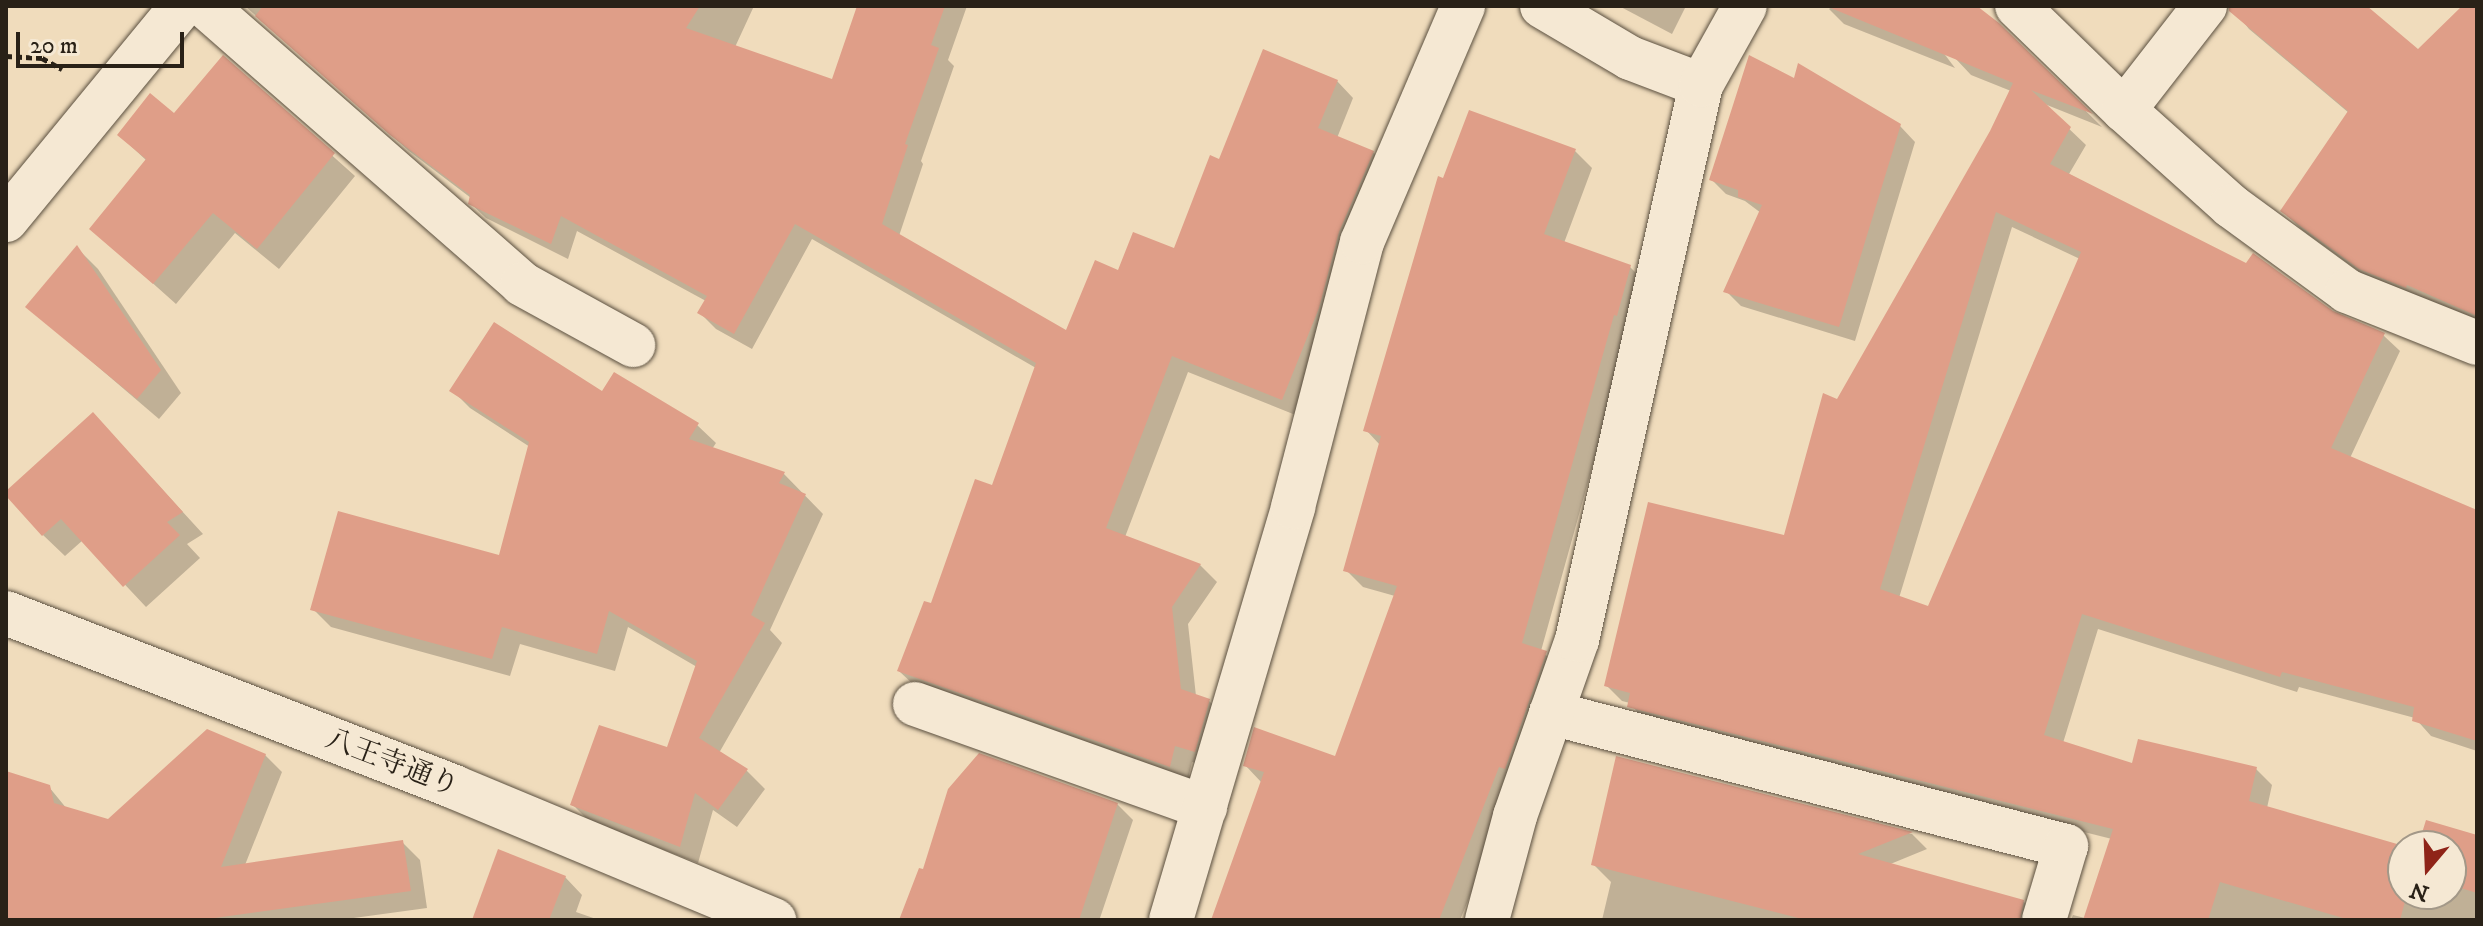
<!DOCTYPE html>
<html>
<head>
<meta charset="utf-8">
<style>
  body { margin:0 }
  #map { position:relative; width:2483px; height:926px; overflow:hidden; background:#f0dcbc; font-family:"IM FELL DW Pica","Noto Serif JP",serif }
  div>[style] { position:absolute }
  .shadow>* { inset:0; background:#0003 }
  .building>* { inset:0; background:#df9e88 }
  .path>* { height:5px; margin-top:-2.5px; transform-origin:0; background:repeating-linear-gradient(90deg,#292117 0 6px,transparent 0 10px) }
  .roads { filter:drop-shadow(0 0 2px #5b5040) drop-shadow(0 0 2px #5b5040) }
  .minor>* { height:44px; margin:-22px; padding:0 22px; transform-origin:22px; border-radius:22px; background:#f5e8d3 }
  span { translate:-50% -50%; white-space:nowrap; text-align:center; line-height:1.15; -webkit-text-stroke:6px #f5e8d3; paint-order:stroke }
  .street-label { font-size:28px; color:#292117 }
  .frame { position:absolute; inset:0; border:8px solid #292117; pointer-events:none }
  .north { position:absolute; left:2387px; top:830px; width:80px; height:80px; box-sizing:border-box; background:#f5e8d3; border:2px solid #a39888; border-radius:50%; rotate:199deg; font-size:22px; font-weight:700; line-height:32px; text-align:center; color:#292117 }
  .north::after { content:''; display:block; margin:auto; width:28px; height:36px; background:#8f2418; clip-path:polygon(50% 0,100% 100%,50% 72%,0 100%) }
  .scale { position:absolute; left:16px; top:32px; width:168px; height:36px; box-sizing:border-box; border:4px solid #292117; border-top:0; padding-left:10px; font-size:24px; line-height:28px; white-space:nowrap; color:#292117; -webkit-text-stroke:6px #f5e8d3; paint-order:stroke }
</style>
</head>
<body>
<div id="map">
  <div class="shadow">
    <div style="clip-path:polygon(245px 6px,754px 6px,674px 179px,834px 81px,859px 6px,967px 6px,948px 60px,954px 66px,921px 161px,923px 164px,899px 236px,1067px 333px,1119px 273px,1175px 250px,1220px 162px,1337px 81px,1353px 98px,1337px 138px,1373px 152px,1389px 169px,1298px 416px,1188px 372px,1125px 537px,1200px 565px,1217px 582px,1188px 624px,1196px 696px,1209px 701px,1226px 717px,1211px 767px,1192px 762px,1187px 783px,916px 687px,899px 671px,994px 488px,1036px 368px,812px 239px,752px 349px,716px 329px,700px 313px,706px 301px,577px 231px,568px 259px,486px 218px,469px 202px,471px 198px,409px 151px)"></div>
    <div style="clip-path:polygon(1619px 6px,1686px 6px,1672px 34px)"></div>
    <div style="clip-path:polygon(1833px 6px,1908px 6px,1955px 68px,1844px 24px,1829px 9px)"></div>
    <div style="clip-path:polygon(2231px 6px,2364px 6px,2418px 51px,2465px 6px,2477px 6px,2477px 324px,2379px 286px,2301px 229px,2283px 211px,2349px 113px,2249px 29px)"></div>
    <div style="clip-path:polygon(evenodd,1998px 24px,2102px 127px,2042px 103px,2086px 145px,2069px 174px,2332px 313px,2383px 335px,2400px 351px,2350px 458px,2476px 512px,2477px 508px,2477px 751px,2431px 736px,2415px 718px,2299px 687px,2297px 692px,2098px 629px,2063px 743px,2134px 766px,2256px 769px,2272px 785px,2267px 808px,2403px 894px,2451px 894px,2451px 846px,2420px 846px,2477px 837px,2477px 920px,2071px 920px,2073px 915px,2085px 918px,2112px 839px,1646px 723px,1630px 703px,1622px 701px,1606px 685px,1785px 537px,1838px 401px,1992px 132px,2011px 91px,1971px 75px,1955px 58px,1998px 24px,2012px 227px,2080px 259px,1929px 609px,1899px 598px,2012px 227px)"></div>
    <div style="clip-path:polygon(223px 58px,355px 176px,279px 269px,235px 233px,176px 304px,92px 229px,147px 161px,119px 135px,174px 116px)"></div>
    <div style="clip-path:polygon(1795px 81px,1900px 126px,1915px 142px,1855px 341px,1741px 306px,1726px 291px,1761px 213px,1745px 201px,1726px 194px,1711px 179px)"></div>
    <div style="clip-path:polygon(1575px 151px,1592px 168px,1564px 243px,1630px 267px,1647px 284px,1630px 331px,1541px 651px,1563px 670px,1460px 920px,1213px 920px,1262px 783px,1245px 765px,1336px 758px,1395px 596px,1363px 587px,1346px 570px,1380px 445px,1366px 430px)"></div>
    <div style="clip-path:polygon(77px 248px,98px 269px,181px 393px,159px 419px,28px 307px)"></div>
    <div style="clip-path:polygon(452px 390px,602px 394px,697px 425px,716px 443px,712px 449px,784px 474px,823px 514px,770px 630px,782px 643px,719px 753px,747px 771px,765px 789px,737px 827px,713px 810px,698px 863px,590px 822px,572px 804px,668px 750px,697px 667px,628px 627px,615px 671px,520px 644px,510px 676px,331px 627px,313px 609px,500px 557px,530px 447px,470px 408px)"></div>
    <div style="clip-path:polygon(93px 414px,203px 534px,187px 544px,200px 558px,146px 607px,83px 540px,65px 556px,43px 535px)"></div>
    <div style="clip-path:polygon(265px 755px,282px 772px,245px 865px,402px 842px,420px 860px,427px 908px,339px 920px,6px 920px,6px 774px,49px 787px,67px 809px,108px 821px)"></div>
    <div style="clip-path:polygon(1617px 758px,1912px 834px,1927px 849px,1888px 865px,2023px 901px,2039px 920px,1602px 920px,1611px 882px,1593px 864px)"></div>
    <div style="clip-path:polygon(1117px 804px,1133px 820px,1100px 918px,1107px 920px,902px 920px)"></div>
    <div style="clip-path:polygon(565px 877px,582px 895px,576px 912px,599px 920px,474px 920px)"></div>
  </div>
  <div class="building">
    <div style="clip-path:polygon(263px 6px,700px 6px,686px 28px,832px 79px,857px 6px,945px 6px,931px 45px,939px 48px,905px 144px,908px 145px,882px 224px,1066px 330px,1095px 260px,1118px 270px,1133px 232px,1174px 248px,1210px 155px,1219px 159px,1263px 49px,1338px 80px,1318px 128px,1374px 151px,1339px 232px,1319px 308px,1282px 400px,1172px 356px,1106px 528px,1201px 564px,1172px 607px,1181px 689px,1210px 699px,1195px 752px,1175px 746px,1170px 767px,897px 671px,924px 601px,931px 603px,975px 479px,992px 485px,1036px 363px,795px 224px,734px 334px,697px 313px,707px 296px,561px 216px,551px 244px,468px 204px,470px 195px,390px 135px,255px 16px)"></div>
    <div style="clip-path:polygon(evenodd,1826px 6px,1977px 6px,1999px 23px,2093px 114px,2031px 90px,2071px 127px,2050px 164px,2246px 263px,2253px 253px,2333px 311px,2385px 333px,2331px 448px,2477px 510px,2477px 741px,2412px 721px,2414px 707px,2282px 672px,2280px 677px,2082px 614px,2044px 735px,2132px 763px,2138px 739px,2257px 767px,2249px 801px,2404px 846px,2403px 894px,2407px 894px,2400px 920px,2350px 920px,2220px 882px,2208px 920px,2083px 920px,2113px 829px,1627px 707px,1630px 693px,1604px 686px,1648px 502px,1784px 535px,1823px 393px,1837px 399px,1990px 131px,2013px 83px,1826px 6px,1996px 212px,2081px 252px,1928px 606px,1880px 589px,1996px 212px)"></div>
    <div style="clip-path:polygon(2229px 6px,2367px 6px,2418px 49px,2462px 6px,2477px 6px,2477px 316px,2407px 285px,2406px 288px,2359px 269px,2280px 211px,2348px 111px,2229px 11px)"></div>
    <div style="clip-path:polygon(223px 55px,335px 153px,257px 249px,213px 213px,153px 284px,89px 229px,146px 159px,117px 135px,150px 93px,174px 113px)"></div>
    <div style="clip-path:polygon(1749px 55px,1794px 78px,1798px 63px,1901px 124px,1839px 327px,1723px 292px,1762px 205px,1738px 197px,1738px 190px,1709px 180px)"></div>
    <div style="clip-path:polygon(1469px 110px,1576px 149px,1544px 234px,1631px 265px,1617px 316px,1614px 315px,1522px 643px,1547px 651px,1505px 769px,1499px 767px,1439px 920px,1211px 920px,1264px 772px,1243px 766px,1254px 727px,1335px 756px,1397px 586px,1343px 571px,1381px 436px,1363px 431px,1438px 176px,1443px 178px)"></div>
    <div style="clip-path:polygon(77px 245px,161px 370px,137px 399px,25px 307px)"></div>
    <div style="clip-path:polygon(494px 322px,602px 391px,614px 372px,699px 423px,689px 439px,785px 472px,779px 483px,806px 494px,751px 615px,765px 623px,699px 738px,748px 769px,718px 810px,695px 793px,680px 847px,570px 805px,599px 725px,667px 747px,697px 661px,609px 611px,597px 654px,502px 627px,492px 659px,310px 610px,338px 511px,499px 555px,529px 442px,449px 391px)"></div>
    <div style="clip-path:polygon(93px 412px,183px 512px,167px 522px,180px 535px,123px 587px,61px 519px,42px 536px,6px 496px,6px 491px)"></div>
    <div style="clip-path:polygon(207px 729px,266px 754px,221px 867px,403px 840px,411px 891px,200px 920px,6px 920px,6px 771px,50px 785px,54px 803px,108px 819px)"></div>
    <div style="clip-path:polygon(979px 753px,1118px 803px,1079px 920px,899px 920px,919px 868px,923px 869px,948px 789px)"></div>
    <div style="clip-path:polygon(1616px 756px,1913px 832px,1858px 854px,2024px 900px,2020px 920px,1806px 920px,1591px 865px)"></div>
    <div style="clip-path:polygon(2426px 820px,2477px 835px,2477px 893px,2451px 885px,2451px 846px,2418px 846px)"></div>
    <div style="clip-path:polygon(498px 849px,566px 876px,549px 920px,472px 920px)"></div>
  </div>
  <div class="path">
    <div style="left:6px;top:56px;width:36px;rotate:3deg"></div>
    <div style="left:42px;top:58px;width:23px;rotate:29deg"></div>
  </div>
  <div class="roads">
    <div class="minor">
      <div style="left:205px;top:6px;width:422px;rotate:41.2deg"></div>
      <div style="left:522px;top:284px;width:127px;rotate:28.8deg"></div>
      <div style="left:1542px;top:6px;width:102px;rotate:30.6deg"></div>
      <div style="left:1630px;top:58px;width:76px;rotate:20.8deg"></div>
      <div style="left:2017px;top:6px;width:149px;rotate:44.2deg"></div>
      <div style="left:2124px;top:110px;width:144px;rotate:41.9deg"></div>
      <div style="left:2231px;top:206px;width:144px;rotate:36.2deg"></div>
      <div style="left:2347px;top:291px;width:140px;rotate:21.8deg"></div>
      <div style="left:2124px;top:110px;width:132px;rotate:-52.1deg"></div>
      <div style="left:6px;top:220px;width:277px;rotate:-50.6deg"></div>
      <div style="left:6px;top:613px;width:481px;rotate:21.2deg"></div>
      <div style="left:454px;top:787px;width:347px;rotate:22.6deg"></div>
      <div style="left:915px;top:704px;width:308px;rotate:19.6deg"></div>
      <div style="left:1551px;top:713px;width:532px;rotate:14.48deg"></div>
      <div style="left:2066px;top:846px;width:77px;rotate:106.6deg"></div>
      <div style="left:1171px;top:920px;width:431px;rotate:-73.5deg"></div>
      <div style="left:1293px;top:507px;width:274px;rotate:-75.4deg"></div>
      <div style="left:1362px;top:242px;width:257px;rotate:-66.8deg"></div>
      <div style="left:1487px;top:920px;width:108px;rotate:-74.9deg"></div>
      <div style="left:1515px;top:816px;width:187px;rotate:-70.6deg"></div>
      <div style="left:1577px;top:640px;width:569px;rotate:-77.41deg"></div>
      <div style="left:1701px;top:85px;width:90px;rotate:-60.9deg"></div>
    </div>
  </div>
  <div class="street-label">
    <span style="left:392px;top:763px;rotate:21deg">八王寺通り</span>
  </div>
  <div class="frame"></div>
  <div class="north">N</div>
  <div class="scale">20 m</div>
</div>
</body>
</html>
